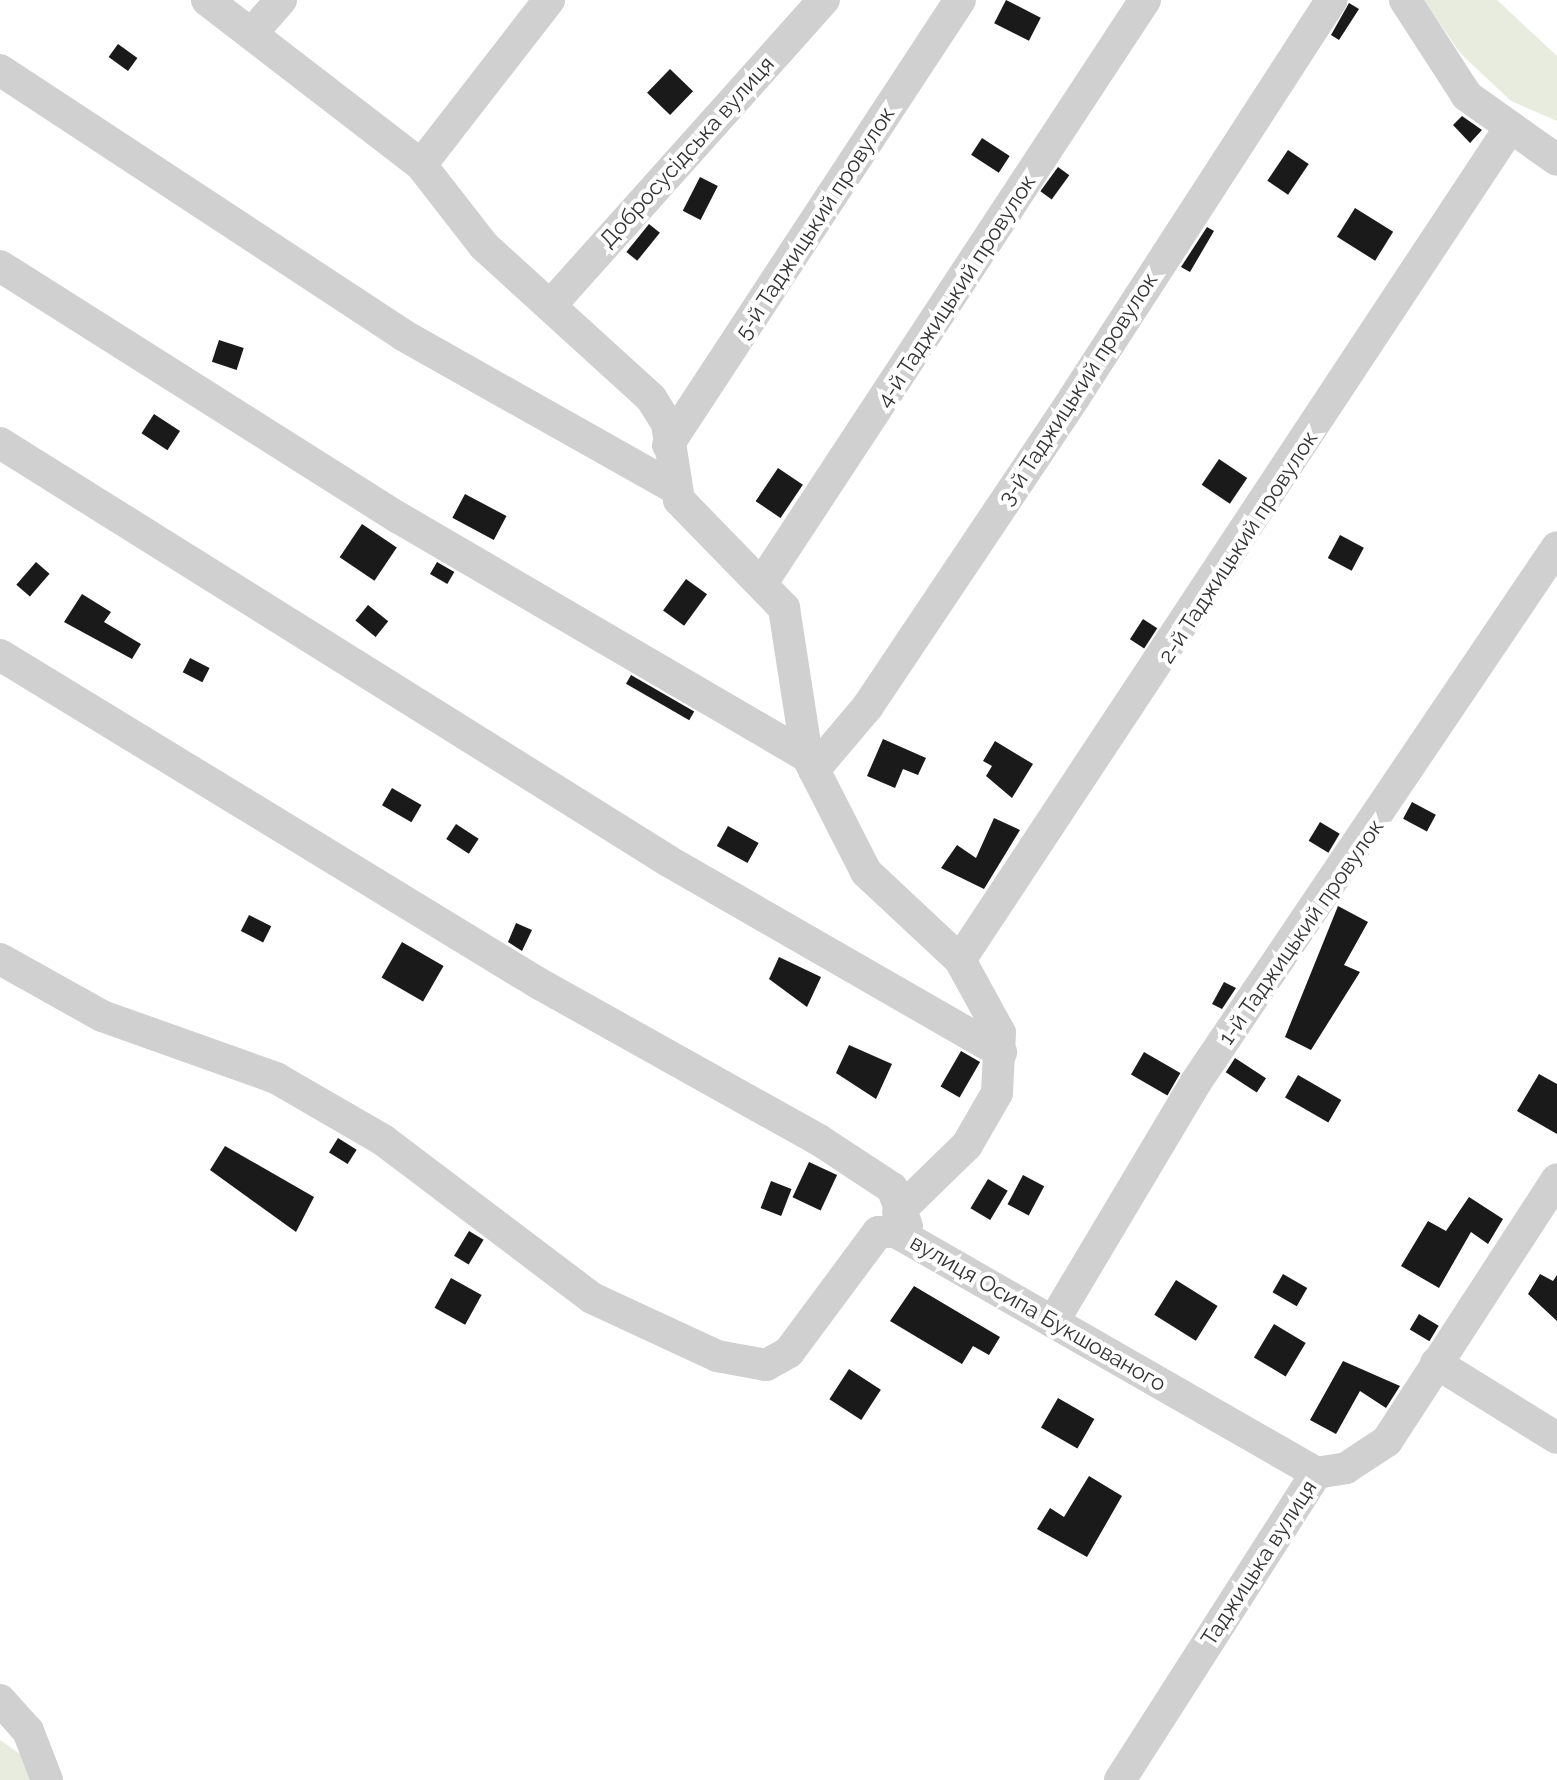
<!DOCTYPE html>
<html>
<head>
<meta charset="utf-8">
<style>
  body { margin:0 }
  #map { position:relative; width:1557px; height:1780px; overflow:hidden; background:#fff; font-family:Raleway,sans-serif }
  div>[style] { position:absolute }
  .green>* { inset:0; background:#e7ecde }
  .building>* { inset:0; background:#1a1a1a; transform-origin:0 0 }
  .minor>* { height:32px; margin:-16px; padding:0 16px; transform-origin:16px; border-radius:16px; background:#d0d0d0 }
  span { translate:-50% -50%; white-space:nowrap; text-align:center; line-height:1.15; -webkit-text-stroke:8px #fff; paint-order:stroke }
  .street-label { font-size:22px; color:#333 }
</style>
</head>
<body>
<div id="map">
  <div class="green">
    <div style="clip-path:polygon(1423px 0,1497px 0,1557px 56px,1557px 121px,1511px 101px,1461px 54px)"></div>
    <div style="clip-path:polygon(0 1740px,57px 1780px,0 1780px)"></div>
  </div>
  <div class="building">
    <div style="left:1006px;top:0;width:39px;height:26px;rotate:27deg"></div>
    <div style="clip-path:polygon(1349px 3px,1359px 9px,1339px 40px,1331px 35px)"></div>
    <div style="left:118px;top:44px;width:24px;height:16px;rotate:36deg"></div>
    <div style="left:670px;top:69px;width:32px;height:33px;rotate:44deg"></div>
    <div style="clip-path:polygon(1462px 116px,1482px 130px,1470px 143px,1453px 125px)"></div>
    <div style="left:982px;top:138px;width:33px;height:20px;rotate:33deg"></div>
    <div style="left:1288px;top:150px;width:25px;height:37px;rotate:34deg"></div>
    <div style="left:1058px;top:167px;width:14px;height:30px;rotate:36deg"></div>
    <div style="left:700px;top:177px;width:20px;height:38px;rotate:27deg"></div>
    <div style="left:1355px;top:208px;width:45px;height:34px;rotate:32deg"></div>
    <div style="left:649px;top:224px;width:14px;height:36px;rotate:39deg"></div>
    <div style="clip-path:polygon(1207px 227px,1214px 231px,1190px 272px,1181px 267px)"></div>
    <div style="left:219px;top:340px;width:26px;height:23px;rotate:18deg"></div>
    <div style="left:154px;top:414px;width:31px;height:23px;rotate:33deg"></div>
    <div style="left:1219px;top:459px;width:34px;height:31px;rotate:34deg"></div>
    <div style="left:778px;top:468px;width:30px;height:40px;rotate:34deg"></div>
    <div style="left:465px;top:494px;width:47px;height:27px;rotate:28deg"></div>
    <div style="left:362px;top:524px;width:42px;height:40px;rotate:34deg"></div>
    <div style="left:1340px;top:535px;width:27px;height:26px;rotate:28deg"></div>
    <div style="left:36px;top:562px;width:18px;height:30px;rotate:41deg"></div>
    <div style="left:437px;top:562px;width:20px;height:14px;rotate:30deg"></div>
    <div style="left:686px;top:579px;width:26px;height:39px;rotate:36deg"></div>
    <div style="clip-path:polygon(82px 594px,111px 612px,104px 622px,141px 644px,132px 659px,64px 622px)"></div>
    <div style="left:368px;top:605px;width:26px;height:20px;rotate:39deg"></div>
    <div style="left:1143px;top:619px;width:17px;height:24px;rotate:33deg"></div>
    <div style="left:190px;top:658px;width:22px;height:16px;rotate:27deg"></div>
    <div style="left:631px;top:675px;width:73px;height:10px;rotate:30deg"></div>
    <div style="clip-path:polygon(883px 739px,926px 758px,918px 775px,903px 769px,895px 788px,867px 776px)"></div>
    <div style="clip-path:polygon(995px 741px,1033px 764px,1012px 798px,986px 776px,992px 766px,983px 761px)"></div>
    <div style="left:392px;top:788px;width:34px;height:20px;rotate:30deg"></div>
    <div style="left:1412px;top:802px;width:27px;height:19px;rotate:28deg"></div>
    <div style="clip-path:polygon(994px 818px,1020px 830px,984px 889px,941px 868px,957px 845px,976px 858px)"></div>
    <div style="left:1320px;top:822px;width:23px;height:22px;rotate:31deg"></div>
    <div style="left:456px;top:824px;width:27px;height:18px;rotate:33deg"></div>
    <div style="left:728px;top:826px;width:35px;height:23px;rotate:29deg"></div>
    <div style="clip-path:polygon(1338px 906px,1368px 922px,1344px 965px,1360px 972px,1311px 1050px,1285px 1037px)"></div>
    <div style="left:249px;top:915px;width:25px;height:18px;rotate:27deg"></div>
    <div style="clip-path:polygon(516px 923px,532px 930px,522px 951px,508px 942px)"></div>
    <div style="left:402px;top:942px;width:48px;height:41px;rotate:30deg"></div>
    <div style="clip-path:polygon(779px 957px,821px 977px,807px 1007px,769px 979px)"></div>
    <div style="clip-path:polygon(1224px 982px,1236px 988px,1222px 1009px,1212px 1004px)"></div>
    <div style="clip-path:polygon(849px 1045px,892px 1064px,876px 1099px,836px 1073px)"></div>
    <div style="left:961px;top:1051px;width:22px;height:41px;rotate:30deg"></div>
    <div style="left:1144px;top:1052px;width:42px;height:26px;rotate:30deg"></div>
    <div style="left:1235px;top:1058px;width:37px;height:17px;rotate:33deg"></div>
    <div style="clip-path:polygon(1539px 1074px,1557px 1084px,1557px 1134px,1517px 1111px)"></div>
    <div style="left:1298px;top:1075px;width:50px;height:26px;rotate:30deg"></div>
    <div style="left:338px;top:1138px;width:22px;height:17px;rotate:32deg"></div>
    <div style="clip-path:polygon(225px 1146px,314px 1197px,296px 1232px,210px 1170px)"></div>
    <div style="left:809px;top:1162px;width:31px;height:39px;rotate:25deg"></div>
    <div style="left:1023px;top:1175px;width:24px;height:33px;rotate:28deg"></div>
    <div style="left:988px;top:1179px;width:23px;height:34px;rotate:31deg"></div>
    <div style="left:771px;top:1181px;width:22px;height:29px;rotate:21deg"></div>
    <div style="clip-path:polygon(1469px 1197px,1503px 1219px,1488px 1244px,1471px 1232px,1439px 1288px,1401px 1266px,1428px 1221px,1446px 1231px)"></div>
    <div style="left:469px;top:1231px;width:17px;height:29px;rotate:31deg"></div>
    <div style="left:1283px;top:1274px;width:28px;height:21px;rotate:30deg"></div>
    <div style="clip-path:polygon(1540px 1274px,1553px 1281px,1557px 1275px,1557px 1321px,1528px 1294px)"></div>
    <div style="left:451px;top:1278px;width:35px;height:34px;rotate:29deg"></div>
    <div style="left:1176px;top:1280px;width:49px;height:41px;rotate:32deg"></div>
    <div style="clip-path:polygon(914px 1286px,1000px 1337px,989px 1355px,973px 1346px,962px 1364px,890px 1321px)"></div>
    <div style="left:1419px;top:1314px;width:23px;height:18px;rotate:31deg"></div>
    <div style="left:1274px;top:1324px;width:37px;height:39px;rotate:31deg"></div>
    <div style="clip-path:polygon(1343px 1361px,1400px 1386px,1386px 1408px,1360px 1391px,1336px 1434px,1310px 1420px)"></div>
    <div style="left:849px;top:1369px;width:38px;height:36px;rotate:33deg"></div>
    <div style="left:1058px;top:1398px;width:42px;height:34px;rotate:30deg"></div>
    <div style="clip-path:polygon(1089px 1476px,1122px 1496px,1087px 1557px,1037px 1529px,1050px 1508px,1064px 1517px)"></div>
  </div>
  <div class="minor">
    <div style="left:207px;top:0;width:270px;rotate:37.6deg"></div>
    <div style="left:421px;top:165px;width:103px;rotate:52.1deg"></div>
    <div style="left:484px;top:246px;width:226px;rotate:42.3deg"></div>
    <div style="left:651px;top:398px;width:31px;rotate:58deg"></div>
    <div style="left:667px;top:424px;width:77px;rotate:81deg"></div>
    <div style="left:679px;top:500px;width:151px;rotate:45.8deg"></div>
    <div style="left:784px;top:608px;width:150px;rotate:81.2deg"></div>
    <div style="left:807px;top:756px;width:130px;rotate:63deg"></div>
    <div style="left:866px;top:872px;width:129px;rotate:43.1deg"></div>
    <div style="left:960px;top:960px;width:83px;rotate:61.3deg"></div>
    <div style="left:1000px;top:1033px;width:60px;rotate:92.9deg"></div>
    <div style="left:997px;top:1093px;width:60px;rotate:120deg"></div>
    <div style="left:967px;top:1145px;width:96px;rotate:135.8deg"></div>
    <div style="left:1405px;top:0;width:114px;rotate:57.1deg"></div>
    <div style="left:1467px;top:96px;width:110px;rotate:35.4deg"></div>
    <div style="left:252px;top:33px;width:44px;rotate:-48.7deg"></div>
    <div style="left:0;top:70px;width:482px;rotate:33.3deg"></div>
    <div style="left:403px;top:335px;width:313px;rotate:29.4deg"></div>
    <div style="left:421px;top:165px;width:209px;rotate:-52.2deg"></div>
    <div style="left:0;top:266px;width:472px;rotate:32.3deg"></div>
    <div style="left:399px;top:518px;width:472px;rotate:30.3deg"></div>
    <div style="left:550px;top:306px;width:411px;rotate:-48.2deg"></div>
    <div style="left:0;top:443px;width:790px;rotate:32.02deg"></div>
    <div style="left:670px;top:862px;width:382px;rotate:29.9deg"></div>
    <div style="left:668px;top:445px;width:532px;rotate:-56.73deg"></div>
    <div style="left:764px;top:580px;width:694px;rotate:-56.7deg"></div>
    <div style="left:0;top:655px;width:630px;rotate:31.37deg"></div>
    <div style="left:538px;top:983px;width:322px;rotate:29.2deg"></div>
    <div style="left:819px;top:1140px;width:87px;rotate:33.3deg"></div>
    <div style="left:892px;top:1188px;width:41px;rotate:68.5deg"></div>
    <div style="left:814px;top:770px;width:84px;rotate:-49.8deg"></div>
    <div style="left:868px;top:706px;width:371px;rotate:-56.2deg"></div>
    <div style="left:1074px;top:398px;width:474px;rotate:-57.1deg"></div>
    <div style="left:0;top:959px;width:117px;rotate:29.2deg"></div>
    <div style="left:102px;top:1016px;width:185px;rotate:19.6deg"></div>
    <div style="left:276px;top:1078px;width:124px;rotate:30.1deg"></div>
    <div style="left:383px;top:1140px;width:262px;rotate:37.1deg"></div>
    <div style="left:592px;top:1298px;width:138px;rotate:24.9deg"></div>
    <div style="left:717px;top:1356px;width:50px;rotate:10.4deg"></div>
    <div style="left:766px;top:1365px;width:26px;rotate:-29deg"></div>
    <div style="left:789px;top:1352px;width:149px;rotate:-53.4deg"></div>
    <div style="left:878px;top:1232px;width:18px"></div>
    <div style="left:896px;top:1232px;width:484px;rotate:29.8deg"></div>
    <div style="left:960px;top:960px;width:996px;rotate:-56.55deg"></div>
    <div style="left:1053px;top:1322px;width:279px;rotate:-59.2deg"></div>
    <div style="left:1196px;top:1082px;width:645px;rotate:-55.99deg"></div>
    <div style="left:1436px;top:1363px;width:142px;rotate:31.8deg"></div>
    <div style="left:0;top:1700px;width:42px;rotate:47.9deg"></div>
    <div style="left:28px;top:1731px;width:53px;rotate:68.8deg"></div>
    <div style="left:1120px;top:1780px;width:364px;rotate:-57.4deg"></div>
    <div style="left:1316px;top:1473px;width:30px;rotate:-9deg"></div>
    <div style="left:1346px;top:1468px;width:49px;rotate:-33.4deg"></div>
    <div style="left:1387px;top:1441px;width:312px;rotate:-57deg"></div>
  </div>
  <div class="street-label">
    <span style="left:687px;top:152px;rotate:-48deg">Добросусідська вулиця</span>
    <span style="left:815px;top:223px;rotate:-57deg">5-й Таджицький провулок</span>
    <span style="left:956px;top:291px;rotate:-57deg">4-й Таджицький провулок</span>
    <span style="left:1078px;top:389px;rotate:-57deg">3-й Таджицький провулок</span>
    <span style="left:1238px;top:547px;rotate:-57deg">2-й Таджицький провулок</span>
    <span style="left:1301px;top:932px;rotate:-55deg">1-й Таджицький провулок</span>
    <span style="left:1038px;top:1313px;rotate:30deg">вулиця Осипа Букшованого</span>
    <span style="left:1259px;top:1563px;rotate:-57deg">Таджицька вулиця</span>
  </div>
</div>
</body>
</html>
